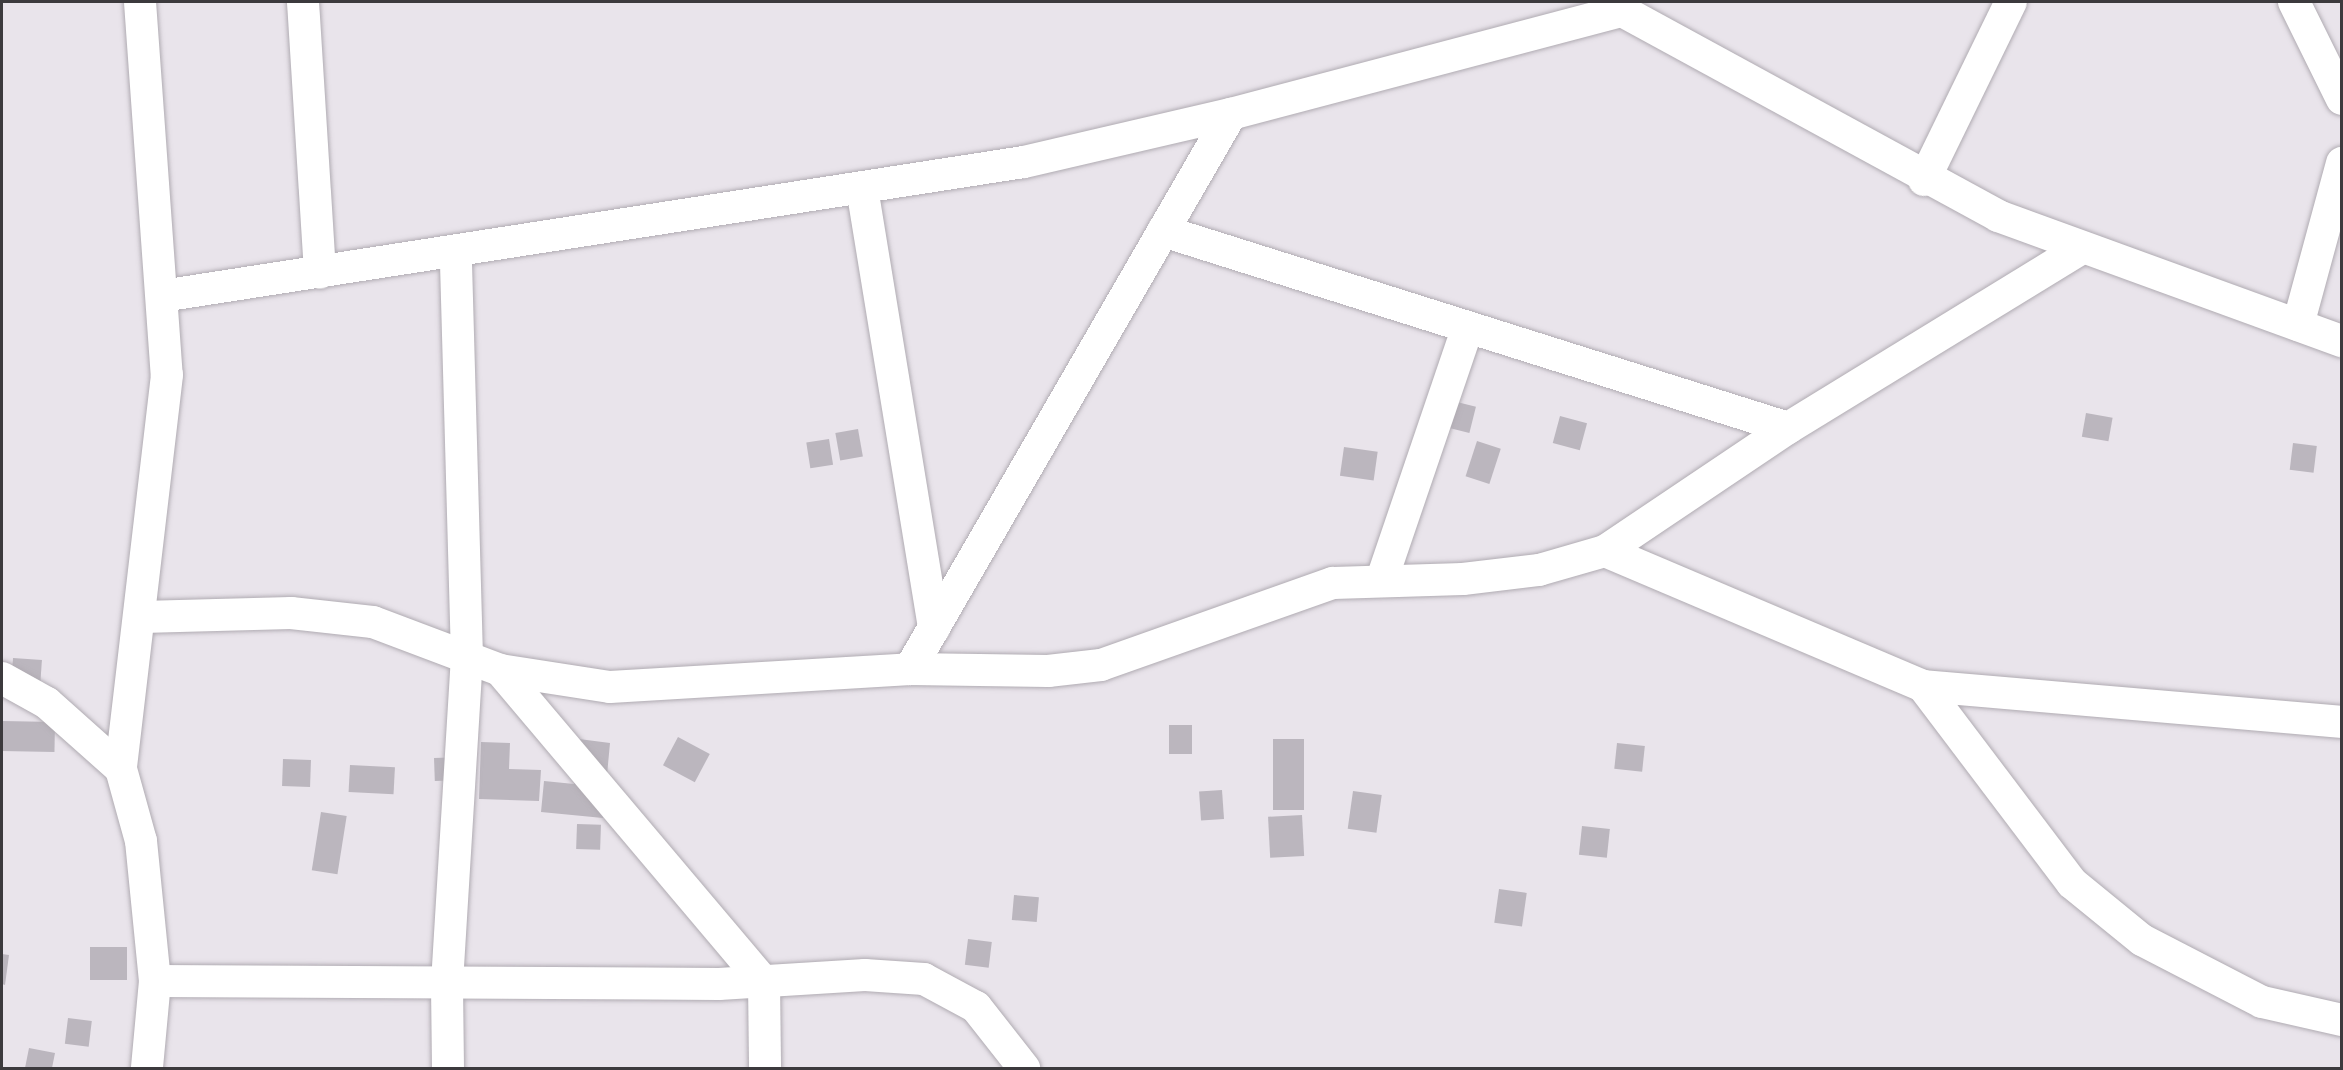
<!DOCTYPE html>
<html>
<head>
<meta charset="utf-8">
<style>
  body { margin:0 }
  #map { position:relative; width:2343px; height:1070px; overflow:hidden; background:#e9e4eb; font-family:"Exo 2",sans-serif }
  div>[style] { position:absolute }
  .building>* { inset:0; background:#bbb6be; transform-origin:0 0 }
  .roads { filter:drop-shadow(0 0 2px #b0abb2) drop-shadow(0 0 2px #b0abb2) }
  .street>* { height:32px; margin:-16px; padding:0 16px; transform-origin:16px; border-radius:16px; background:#fff }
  span { translate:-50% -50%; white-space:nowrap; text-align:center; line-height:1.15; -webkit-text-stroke:5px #e9e4eb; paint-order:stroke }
  .frame { position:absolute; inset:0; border:3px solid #3c3a3d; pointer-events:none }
</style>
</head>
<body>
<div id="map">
  <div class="building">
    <div style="left:1441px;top:398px;width:36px;height:27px;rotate:14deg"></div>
    <div style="left:2086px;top:413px;width:27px;height:24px;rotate:10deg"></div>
    <div style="left:1560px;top:416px;width:28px;height:28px;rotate:15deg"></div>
    <div style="left:858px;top:429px;width:28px;height:23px;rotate:80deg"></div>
    <div style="left:829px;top:439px;width:26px;height:23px;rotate:81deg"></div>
    <div style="left:1477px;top:441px;width:25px;height:37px;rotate:18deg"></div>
    <div style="left:2293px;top:443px;width:24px;height:27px;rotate:7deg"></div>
    <div style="left:1344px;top:447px;width:34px;height:29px;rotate:8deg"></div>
    <div style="left:13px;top:658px;width:29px;height:22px;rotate:4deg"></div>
    <div style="left:2px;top:721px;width:53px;height:30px;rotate:1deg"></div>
    <div style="left:1169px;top:725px;width:23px;height:29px"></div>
    <div style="left:678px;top:737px;width:36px;height:32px;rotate:28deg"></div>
    <div style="clip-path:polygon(579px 739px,610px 743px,603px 818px,541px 812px,544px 781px,574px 784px)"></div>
    <div style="left:1273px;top:739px;width:31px;height:71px"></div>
    <div style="clip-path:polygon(481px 742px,510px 743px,509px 769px,541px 770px,539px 801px,479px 799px)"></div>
    <div style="left:1617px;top:743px;width:28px;height:26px;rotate:6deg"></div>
    <div style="left:464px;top:757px;width:23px;height:30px;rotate:88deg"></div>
    <div style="left:283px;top:759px;width:28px;height:27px;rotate:2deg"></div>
    <div style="left:350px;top:765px;width:45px;height:27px;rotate:3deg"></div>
    <div style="left:1222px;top:790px;width:29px;height:23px;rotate:86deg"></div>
    <div style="left:1353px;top:791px;width:29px;height:38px;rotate:8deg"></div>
    <div style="left:321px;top:812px;width:26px;height:59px;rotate:9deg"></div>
    <div style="left:1302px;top:815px;width:41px;height:34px;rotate:87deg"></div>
    <div style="left:577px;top:824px;width:24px;height:25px;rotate:2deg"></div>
    <div style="left:1582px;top:826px;width:28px;height:29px;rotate:6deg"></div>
    <div style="left:1499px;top:889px;width:28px;height:34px;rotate:8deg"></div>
    <div style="left:1014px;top:895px;width:25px;height:25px;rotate:5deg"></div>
    <div style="left:968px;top:939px;width:24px;height:26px;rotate:7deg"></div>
    <div style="left:127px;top:947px;width:33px;height:37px;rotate:90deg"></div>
    <div style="clip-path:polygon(2px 954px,9px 955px,5px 985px,2px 984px)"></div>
    <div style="left:68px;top:1018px;width:24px;height:26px;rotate:7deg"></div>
    <div style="clip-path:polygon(29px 1048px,55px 1053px,52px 1068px,25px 1068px)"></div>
  </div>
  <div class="roads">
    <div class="street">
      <div style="left:140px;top:2px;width:374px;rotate:85.9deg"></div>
      <div style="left:167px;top:375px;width:397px;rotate:96.7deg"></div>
      <div style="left:121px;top:769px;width:75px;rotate:74.5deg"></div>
      <div style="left:141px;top:841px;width:141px;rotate:84.3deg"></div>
      <div style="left:155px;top:981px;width:87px;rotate:95.3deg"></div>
      <div style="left:303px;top:2px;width:271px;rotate:86.4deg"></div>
      <div style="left:1606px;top:2px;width:447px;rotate:28.6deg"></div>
      <div style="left:1998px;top:216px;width:366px;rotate:20deg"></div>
      <div style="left:2294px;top:2px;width:108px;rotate:63.7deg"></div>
      <div style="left:1924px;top:180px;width:198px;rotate:-64deg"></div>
      <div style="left:862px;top:188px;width:446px;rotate:80.7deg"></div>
      <div style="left:1163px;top:231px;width:655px;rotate:17.49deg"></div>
      <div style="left:162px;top:296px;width:872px;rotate:-8.84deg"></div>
      <div style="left:1024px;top:162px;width:212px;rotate:-13.1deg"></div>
      <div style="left:1231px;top:114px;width:404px;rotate:-14.8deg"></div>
      <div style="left:2298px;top:325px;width:168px;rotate:-74.8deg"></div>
      <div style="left:1605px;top:551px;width:345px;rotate:23deg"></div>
      <div style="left:1923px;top:686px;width:421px;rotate:4.9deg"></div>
      <div style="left:1382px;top:579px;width:266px;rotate:-71.2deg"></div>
      <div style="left:142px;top:617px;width:149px;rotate:-1.5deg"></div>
      <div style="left:291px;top:613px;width:82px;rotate:6.3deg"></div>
      <div style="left:373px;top:622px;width:136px;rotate:20.7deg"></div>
      <div style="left:500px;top:670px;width:111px;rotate:8.8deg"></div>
      <div style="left:610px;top:687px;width:301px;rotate:-3.4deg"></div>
      <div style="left:910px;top:669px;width:138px;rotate:0.8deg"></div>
      <div style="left:1048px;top:671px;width:53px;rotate:-6.5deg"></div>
      <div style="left:1101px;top:665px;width:246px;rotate:-19.5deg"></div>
      <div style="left:1333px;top:583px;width:130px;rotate:-1.8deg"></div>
      <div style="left:1463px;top:579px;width:77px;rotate:-6.8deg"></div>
      <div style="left:1539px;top:570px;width:69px;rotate:-16.1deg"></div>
      <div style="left:1605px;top:551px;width:220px;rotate:-33.9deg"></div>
      <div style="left:1788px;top:428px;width:340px;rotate:-31.5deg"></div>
      <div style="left:910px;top:669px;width:641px;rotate:-59.96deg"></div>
      <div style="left:500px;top:670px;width:409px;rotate:49.8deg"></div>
      <div style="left:764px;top:982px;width:86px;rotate:89.3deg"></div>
      <div style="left:2px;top:678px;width:51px;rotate:29.1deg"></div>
      <div style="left:47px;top:703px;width:99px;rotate:41.7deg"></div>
      <div style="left:1923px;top:686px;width:247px;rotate:52.9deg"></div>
      <div style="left:2072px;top:883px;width:90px;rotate:39.2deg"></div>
      <div style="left:2142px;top:940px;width:135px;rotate:27.3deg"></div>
      <div style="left:2262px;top:1002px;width:82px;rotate:12.7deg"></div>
      <div style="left:155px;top:981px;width:564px;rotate:0.3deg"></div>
      <div style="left:719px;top:984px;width:146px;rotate:-3.5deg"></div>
      <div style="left:865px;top:975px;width:59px;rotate:3.9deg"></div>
      <div style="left:924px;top:979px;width:59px;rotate:28.3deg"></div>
      <div style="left:976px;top:1007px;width:78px;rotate:51.8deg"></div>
      <div style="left:448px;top:1068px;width:85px;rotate:-90.7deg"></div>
      <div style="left:447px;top:983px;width:327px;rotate:-86.5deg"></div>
      <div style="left:467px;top:657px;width:406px;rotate:-91.6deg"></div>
    </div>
  </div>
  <div class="frame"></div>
</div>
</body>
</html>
